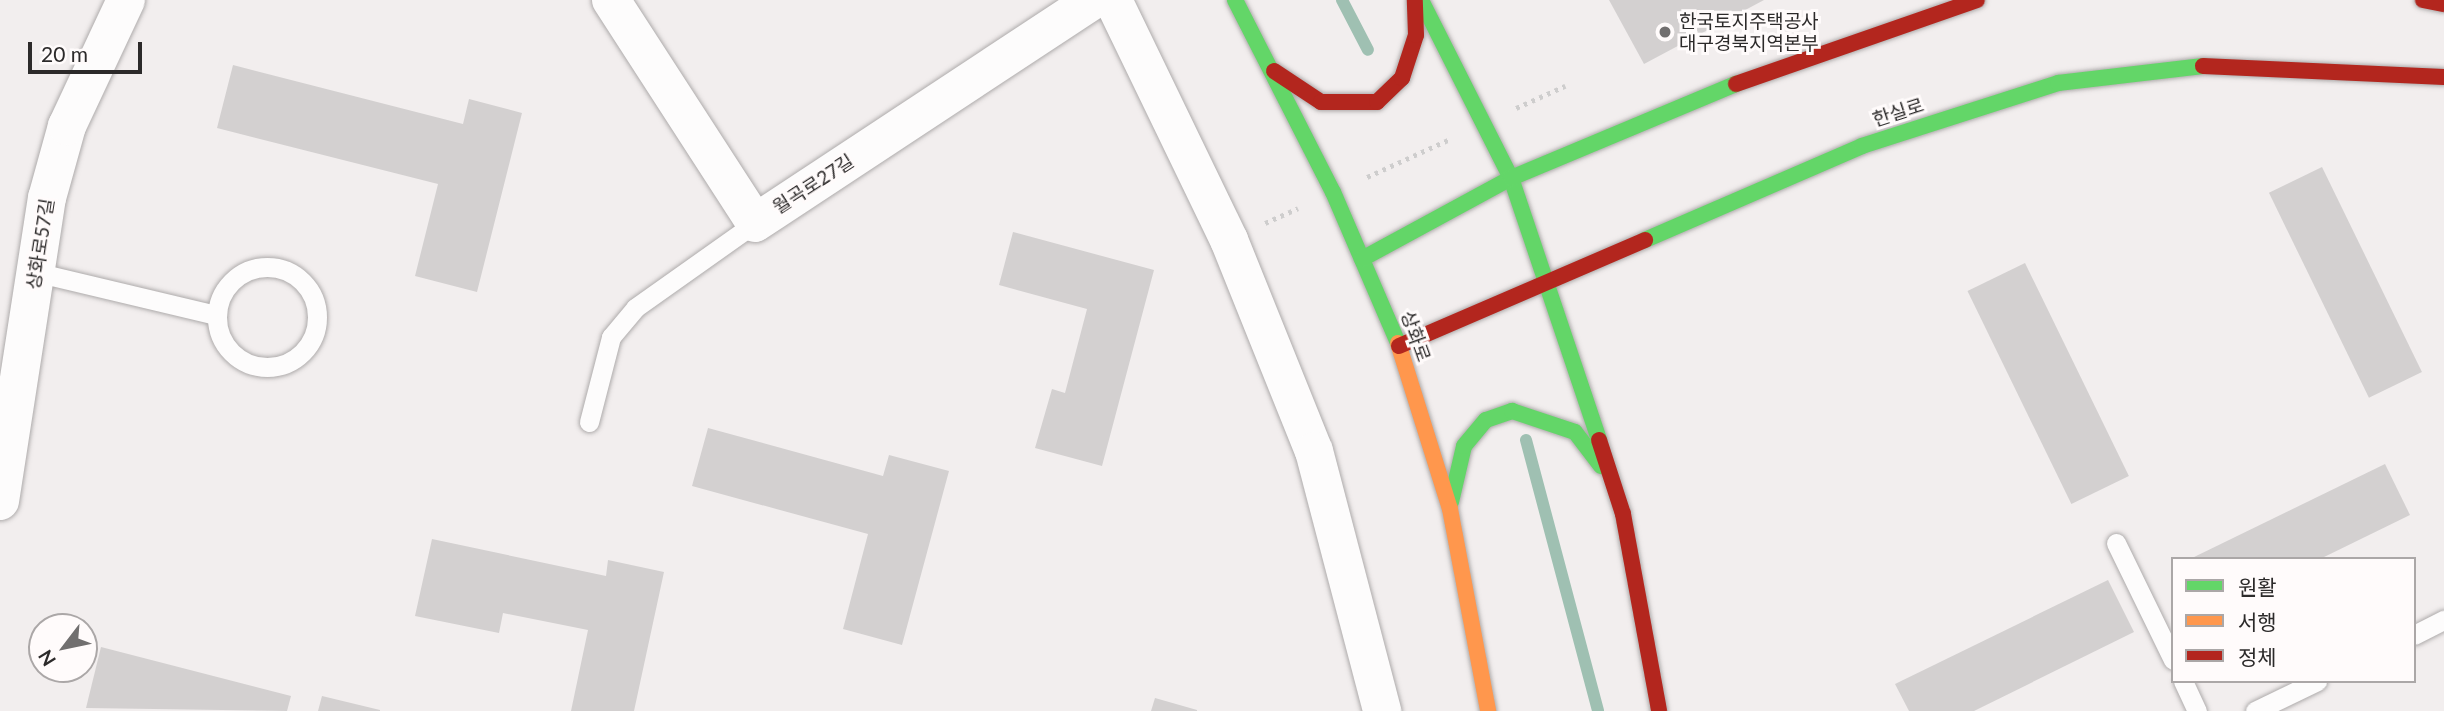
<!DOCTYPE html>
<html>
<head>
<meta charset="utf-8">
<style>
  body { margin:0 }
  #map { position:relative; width:2444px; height:711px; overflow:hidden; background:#f2eeee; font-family:Lato,"Noto Sans KR",sans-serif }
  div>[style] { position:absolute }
  .stream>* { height:12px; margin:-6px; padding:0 6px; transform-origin:6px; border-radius:6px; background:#9fc0b2 }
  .building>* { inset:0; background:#d3d0d0; transform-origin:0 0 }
  .path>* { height:4.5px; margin-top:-2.25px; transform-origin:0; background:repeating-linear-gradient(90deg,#cecdcd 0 3.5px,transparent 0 8.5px) }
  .roads { filter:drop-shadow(0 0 2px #aeabab) drop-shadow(0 0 2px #aeabab) }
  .lane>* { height:19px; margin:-9.5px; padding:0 9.5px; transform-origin:9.5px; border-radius:9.5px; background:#fdfcfc }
  .lane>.ring { margin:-9.5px; padding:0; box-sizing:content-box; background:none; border:19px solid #fdfcfc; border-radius:50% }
  .street>* { height:38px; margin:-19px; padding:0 19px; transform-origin:19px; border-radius:19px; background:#fdfcfc }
  .fast>* { height:16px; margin:-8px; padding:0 8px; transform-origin:8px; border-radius:8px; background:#63d668 }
  .slow>* { height:16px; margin:-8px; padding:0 8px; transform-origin:8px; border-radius:8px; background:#ff974d }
  .jam>* { height:16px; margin:-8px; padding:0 8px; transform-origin:8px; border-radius:8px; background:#b3261e }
  .dots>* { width:19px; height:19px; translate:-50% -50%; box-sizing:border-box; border:4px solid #fffbfb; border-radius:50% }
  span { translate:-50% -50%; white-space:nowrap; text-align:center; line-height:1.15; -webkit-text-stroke:6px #fffbfb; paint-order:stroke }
  .poi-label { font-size:19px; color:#2c2a2a }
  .left { translate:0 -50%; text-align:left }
  .street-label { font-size:19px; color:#2c2a2a }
  .legend { position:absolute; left:2171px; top:557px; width:245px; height:126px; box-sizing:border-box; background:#fffbfb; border:2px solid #aba7a7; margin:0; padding:9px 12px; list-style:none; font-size:21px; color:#2c2a2a }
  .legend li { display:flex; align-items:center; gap:14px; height:35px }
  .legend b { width:35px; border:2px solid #aba7a7 }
  .north { position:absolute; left:28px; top:613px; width:70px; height:70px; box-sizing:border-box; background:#fffbfb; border:2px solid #aba7a7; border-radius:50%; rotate:238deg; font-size:19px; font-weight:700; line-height:28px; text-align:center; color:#2c2a2a }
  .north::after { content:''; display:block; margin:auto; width:24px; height:32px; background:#716f6f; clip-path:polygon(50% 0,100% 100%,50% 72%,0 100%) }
  .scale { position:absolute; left:28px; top:42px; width:114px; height:32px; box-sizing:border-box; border:4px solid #2c2a2a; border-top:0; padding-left:9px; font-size:21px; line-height:24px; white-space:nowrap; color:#2c2a2a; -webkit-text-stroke:5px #fffbfb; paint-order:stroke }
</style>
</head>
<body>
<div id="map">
  <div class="stream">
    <div style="left:1342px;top:0;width:56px;rotate:62.5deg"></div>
    <div style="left:1526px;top:440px;width:280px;rotate:75.1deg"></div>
  </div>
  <div class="building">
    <div style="clip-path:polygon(1609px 0,1764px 0,1644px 64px)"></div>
    <div style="clip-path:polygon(233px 65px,463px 124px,469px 99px,522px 113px,477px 292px,415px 276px,438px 184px,217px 128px)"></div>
    <div style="left:2322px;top:167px;width:228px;height:59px;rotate:64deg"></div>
    <div style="clip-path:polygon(1013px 232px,1154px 270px,1102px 466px,1035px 448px,1052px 389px,1065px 393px,1087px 309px,999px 285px)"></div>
    <div style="left:2025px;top:263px;width:237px;height:64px;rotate:64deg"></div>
    <div style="clip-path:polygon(708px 428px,883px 476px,889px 455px,949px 471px,902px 645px,843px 629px,868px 534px,692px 486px)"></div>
    <div style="clip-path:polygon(2385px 464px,2410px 515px,2320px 559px,2190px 559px)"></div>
    <div style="clip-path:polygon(432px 539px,606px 576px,608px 560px,664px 572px,634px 711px,571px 711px,588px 630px,503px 613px,499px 633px,415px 616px)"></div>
    <div style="clip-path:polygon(2108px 580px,2134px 632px,1974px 711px,1909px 711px,1895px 684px)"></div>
    <div style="clip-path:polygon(101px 647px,291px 696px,287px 711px,86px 708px)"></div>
    <div style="clip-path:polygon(322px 696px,380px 710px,380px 711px,318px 711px)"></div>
    <div style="clip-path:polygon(1155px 698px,1197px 710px,1197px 711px,1151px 711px)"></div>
  </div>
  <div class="path">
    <div style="left:1516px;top:108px;width:54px;rotate:-24.2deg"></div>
    <div style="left:1367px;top:177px;width:89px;rotate:-24.6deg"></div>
    <div style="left:1265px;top:223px;width:36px;rotate:-24deg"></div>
  </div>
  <div class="roads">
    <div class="lane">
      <div class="ring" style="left:217px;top:267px;width:81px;height:81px"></div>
      <div style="left:35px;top:272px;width:186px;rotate:13.4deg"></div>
      <div style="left:589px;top:422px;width:88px;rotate:-75.5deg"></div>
      <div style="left:611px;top:337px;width:38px;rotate:-50deg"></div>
      <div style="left:635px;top:308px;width:147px;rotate:-35.3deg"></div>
      <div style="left:2116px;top:543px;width:130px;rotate:64deg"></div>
      <div style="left:2414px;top:635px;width:34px;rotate:-27deg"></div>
      <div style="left:2183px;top:681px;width:33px;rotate:65deg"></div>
      <div style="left:2255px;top:711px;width:69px;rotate:-25.8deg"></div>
    </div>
    <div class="street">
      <div style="left:611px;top:0;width:265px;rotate:57.1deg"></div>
      <div style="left:755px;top:223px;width:405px;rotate:-33.4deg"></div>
      <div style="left:1113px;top:0;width:267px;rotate:64.2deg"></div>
      <div style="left:1229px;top:240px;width:227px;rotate:68.1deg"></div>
      <div style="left:1314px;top:451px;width:269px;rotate:75.3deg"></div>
      <div style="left:0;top:501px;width:307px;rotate:-81.2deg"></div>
      <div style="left:47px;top:198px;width:75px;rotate:-74.5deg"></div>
      <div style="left:67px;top:126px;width:139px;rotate:-64.9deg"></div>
    </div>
    <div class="fast">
      <div style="left:1235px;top:0;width:216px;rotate:63deg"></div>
      <div style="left:1333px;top:192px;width:164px;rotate:66.7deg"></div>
      <div style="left:1421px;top:0;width:199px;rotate:63.2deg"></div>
      <div style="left:1511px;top:178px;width:276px;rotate:71.4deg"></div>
      <div style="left:1645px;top:240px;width:236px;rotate:-23.4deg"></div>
      <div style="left:1862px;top:146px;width:206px;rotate:-17.8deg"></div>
      <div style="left:2058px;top:83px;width:146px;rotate:-6.7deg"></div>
      <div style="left:1362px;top:259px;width:170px;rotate:-28.5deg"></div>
      <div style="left:1511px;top:178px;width:244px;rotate:-22.7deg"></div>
      <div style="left:1451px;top:502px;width:57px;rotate:-76.9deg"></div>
      <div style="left:1464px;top:446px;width:34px;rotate:-50deg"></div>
      <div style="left:1486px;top:420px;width:28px;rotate:-19deg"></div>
      <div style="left:1512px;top:411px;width:66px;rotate:18.4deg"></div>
      <div style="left:1575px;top:432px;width:43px;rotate:52.6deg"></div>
    </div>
    <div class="slow">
      <div style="left:1398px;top:343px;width:174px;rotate:72.6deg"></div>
      <div style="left:1450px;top:509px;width:206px;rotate:79.3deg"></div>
    </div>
    <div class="jam">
      <div style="left:2423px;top:0;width:21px;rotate:11deg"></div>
      <div style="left:2203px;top:66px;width:241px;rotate:2.6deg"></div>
      <div style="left:1274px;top:71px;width:56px;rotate:33.4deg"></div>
      <div style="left:1321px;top:102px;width:56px"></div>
      <div style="left:1377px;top:102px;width:35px;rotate:-44deg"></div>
      <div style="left:1402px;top:78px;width:45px;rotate:-72deg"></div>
      <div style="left:1416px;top:35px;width:35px;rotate:-92deg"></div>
      <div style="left:1736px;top:84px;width:255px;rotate:-19.2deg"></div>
      <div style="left:1399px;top:346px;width:268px;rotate:-23.3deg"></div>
      <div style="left:1599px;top:440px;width:78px;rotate:72deg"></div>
      <div style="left:1623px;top:514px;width:200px;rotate:79.6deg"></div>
    </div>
  </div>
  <div class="dots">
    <div style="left:1665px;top:32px;background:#716f6f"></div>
  </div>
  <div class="poi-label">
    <span class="left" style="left:1679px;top:32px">한국토지주택공사<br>대구경북지역본부</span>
  </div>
  <div class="street-label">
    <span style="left:1898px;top:112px;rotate:-18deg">한실로</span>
    <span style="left:813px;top:184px;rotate:-33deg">월곡로27길</span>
    <span style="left:40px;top:244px;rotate:-81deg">상화로57길</span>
    <span style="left:1416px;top:336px;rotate:70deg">상화로</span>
  </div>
  <ul class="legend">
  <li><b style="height:9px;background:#63d668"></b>원활</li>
  <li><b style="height:9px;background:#ff974d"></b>서행</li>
  <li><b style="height:9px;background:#b3261e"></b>정체</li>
  </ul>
  <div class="north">N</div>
  <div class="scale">20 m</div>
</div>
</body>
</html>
